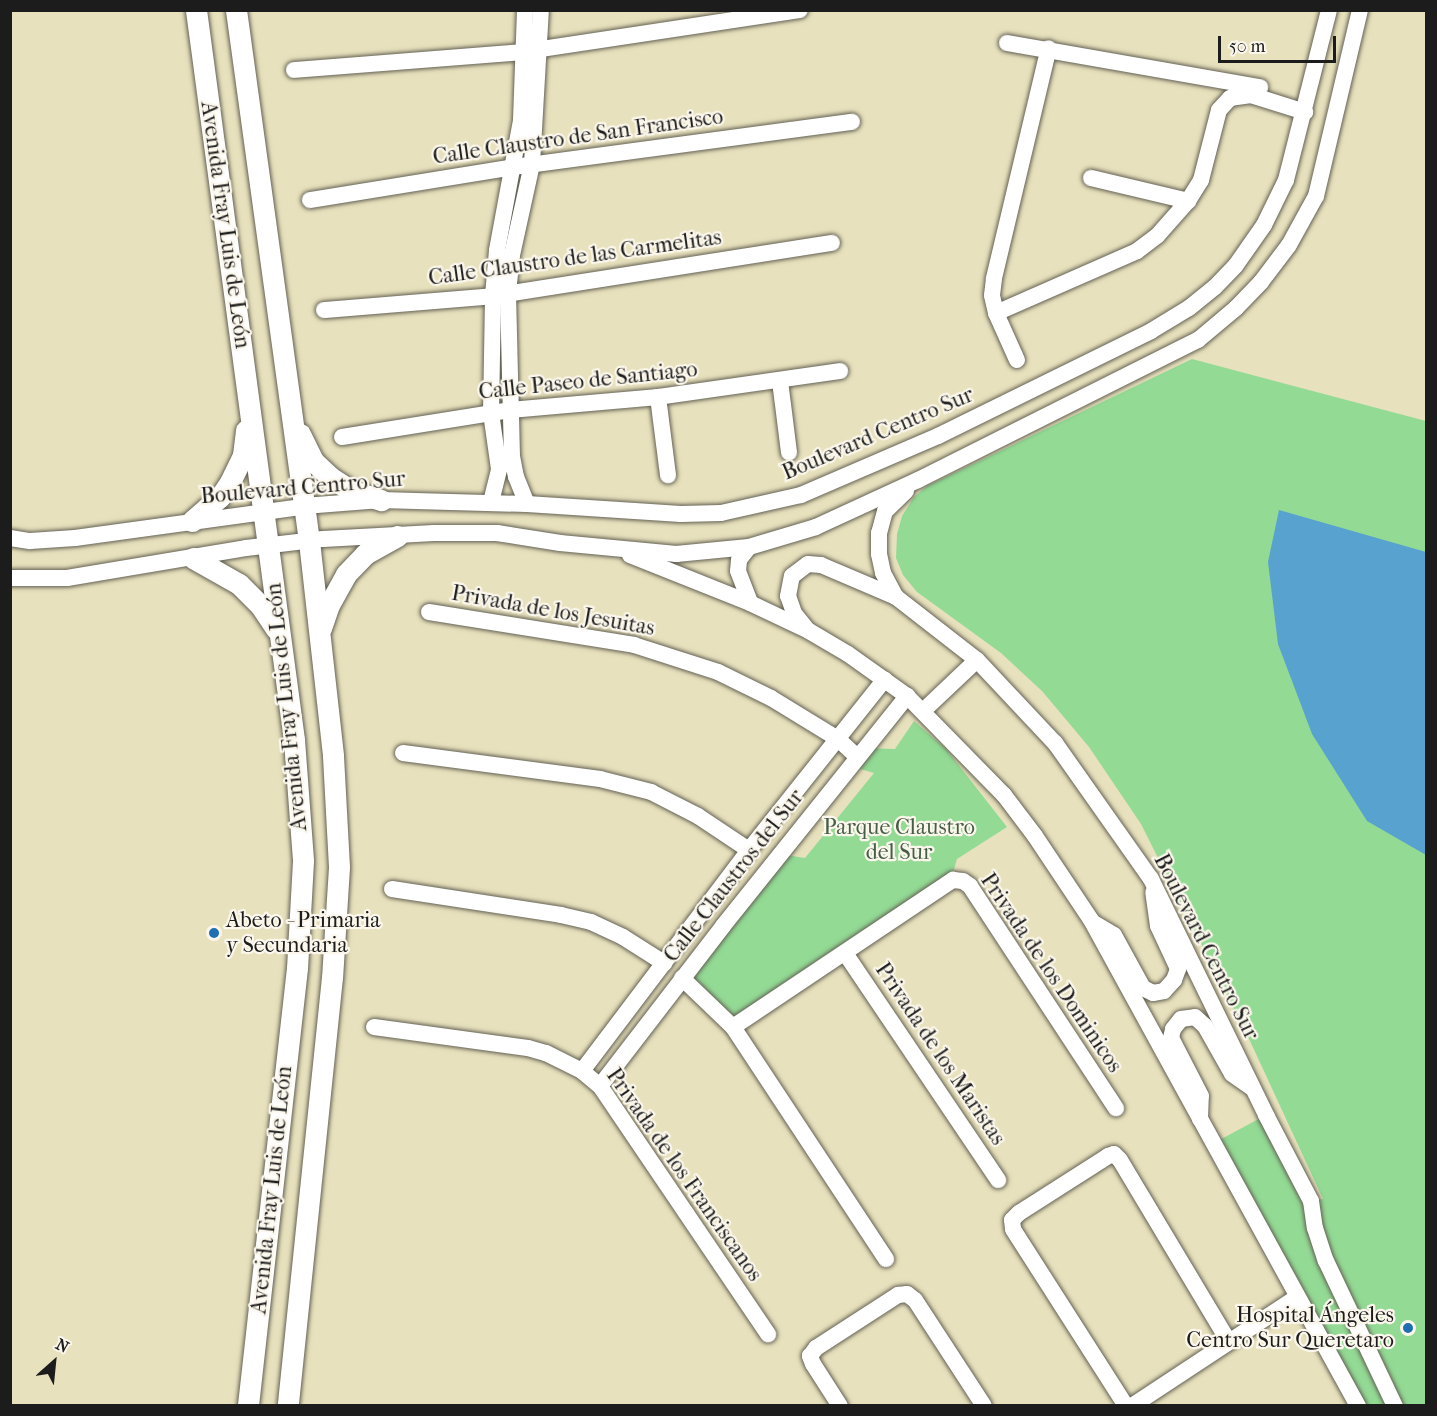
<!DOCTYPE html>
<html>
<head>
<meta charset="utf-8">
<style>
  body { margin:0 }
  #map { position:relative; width:1437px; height:1416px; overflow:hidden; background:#e8e1bd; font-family:"IM FELL French Canon",serif }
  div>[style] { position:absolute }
  .green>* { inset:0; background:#93da95 }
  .water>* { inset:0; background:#58a2d0 }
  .roads { filter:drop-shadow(0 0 2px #636154) drop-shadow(0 0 2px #636154) }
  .minor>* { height:16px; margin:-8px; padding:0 8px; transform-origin:8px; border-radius:8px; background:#fff }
  .major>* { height:21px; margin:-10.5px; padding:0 10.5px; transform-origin:10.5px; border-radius:10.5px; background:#fff }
  .dots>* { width:16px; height:16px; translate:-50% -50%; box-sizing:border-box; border:3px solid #fbf7ec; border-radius:50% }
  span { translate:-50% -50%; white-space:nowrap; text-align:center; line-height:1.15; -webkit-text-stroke:4.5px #fbf7ec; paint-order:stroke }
  .street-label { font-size:22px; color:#1c1c1c }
  .park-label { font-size:22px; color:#465e46 }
  .poi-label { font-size:22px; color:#1c1c1c }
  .left { translate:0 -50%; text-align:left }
  .right { translate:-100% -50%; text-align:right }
  .frame { position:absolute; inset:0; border:12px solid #1c1c1c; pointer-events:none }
  .north { position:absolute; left:24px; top:1332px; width:60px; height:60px; -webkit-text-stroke:4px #fbf7ec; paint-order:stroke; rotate:27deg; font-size:16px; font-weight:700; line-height:24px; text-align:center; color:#1c1c1c }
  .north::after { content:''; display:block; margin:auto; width:21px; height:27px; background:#1c1c1c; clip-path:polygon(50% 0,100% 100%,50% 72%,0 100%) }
  .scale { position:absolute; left:1218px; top:36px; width:118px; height:27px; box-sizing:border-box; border:3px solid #1c1c1c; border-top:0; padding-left:8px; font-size:18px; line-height:21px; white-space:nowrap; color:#1c1c1c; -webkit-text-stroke:4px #fbf7ec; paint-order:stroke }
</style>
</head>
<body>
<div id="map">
  <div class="green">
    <div style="clip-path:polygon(1192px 359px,1426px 421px,1426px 1405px,1358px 1405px,1212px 1144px,1266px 1115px,1311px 1200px,1323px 1199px,1250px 1041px,1141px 824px,1089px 747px,1042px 691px,1001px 653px,917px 592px,903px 575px,896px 558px,897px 534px,902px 516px,914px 497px,927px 486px)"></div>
    <div style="clip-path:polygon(914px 721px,946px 749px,1007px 827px,957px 859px,951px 879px,733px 1027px,682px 978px,780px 854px,805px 858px,874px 773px,850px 766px,864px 748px,895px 749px)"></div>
  </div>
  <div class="water">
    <div style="clip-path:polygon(1279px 510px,1426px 552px,1426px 855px,1367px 821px,1312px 734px,1278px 644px,1268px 562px)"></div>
  </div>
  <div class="roads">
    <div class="minor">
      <div style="left:1007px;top:43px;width:257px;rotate:9.9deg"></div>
      <div style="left:294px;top:70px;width:229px;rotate:-4.5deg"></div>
      <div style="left:522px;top:52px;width:281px;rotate:-8.6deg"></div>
      <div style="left:1091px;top:178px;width:100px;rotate:13.3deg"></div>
      <div style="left:310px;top:200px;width:206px;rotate:-9.2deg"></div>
      <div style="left:513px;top:167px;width:342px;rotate:-7.6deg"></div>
      <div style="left:324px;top:310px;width:170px;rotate:-4.7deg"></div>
      <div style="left:493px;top:296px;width:343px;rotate:-8.9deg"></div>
      <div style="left:996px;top:313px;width:154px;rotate:-23.7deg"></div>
      <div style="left:1137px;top:251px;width:25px;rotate:-37deg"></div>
      <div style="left:1157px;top:236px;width:47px;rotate:-48.5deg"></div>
      <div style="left:1188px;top:201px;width:25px;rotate:-58deg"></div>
      <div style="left:1201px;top:180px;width:72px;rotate:-75.6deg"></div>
      <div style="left:1219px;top:110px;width:16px;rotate:-47deg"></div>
      <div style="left:1230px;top:98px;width:21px;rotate:-8deg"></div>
      <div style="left:1251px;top:95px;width:57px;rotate:17.5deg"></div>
      <div style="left:1017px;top:360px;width:51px;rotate:-114.1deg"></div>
      <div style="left:996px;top:313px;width:18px;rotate:-103deg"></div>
      <div style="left:992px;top:295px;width:17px;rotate:-83deg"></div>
      <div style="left:994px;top:278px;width:236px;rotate:-76.6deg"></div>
      <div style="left:780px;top:381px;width:72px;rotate:82.8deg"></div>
      <div style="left:658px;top:397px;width:79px;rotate:82.7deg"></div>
      <div style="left:342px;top:437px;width:170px;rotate:-9.1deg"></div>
      <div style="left:510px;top:410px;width:149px;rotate:-5deg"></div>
      <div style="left:658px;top:397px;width:184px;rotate:-8.1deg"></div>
      <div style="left:906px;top:491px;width:29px;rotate:136deg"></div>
      <div style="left:885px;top:511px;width:23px;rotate:105deg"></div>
      <div style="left:879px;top:533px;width:21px;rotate:90deg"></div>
      <div style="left:879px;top:554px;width:19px;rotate:78deg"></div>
      <div style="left:883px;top:573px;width:27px;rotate:62deg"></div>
      <div style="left:896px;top:597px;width:103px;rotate:37.9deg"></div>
      <div style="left:977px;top:660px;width:114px;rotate:46.8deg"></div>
      <div style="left:1055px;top:743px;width:166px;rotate:54.8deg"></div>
      <div style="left:1151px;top:879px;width:263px;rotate:64deg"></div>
      <div style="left:1266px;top:1115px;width:97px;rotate:62.4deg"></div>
      <div style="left:1311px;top:1201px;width:27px;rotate:82deg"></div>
      <div style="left:1315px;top:1228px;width:35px;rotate:72deg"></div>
      <div style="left:1326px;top:1261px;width:161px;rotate:64.6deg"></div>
      <div style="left:491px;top:502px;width:34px;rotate:-76deg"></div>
      <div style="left:499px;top:469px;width:57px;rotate:-98.1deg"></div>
      <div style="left:491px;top:413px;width:117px;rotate:-89deg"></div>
      <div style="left:493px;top:296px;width:46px;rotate:-85deg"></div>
      <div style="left:497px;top:250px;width:132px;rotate:-79.5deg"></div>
      <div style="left:521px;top:120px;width:110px;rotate:-87.9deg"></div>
      <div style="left:527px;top:504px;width:29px;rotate:-112deg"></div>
      <div style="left:516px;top:477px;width:20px;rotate:-101deg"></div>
      <div style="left:512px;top:457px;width:164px;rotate:-91.4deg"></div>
      <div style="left:508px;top:293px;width:38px;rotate:-84deg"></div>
      <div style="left:512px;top:255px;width:93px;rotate:-77.6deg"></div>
      <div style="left:532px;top:164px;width:154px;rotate:-86.7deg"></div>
      <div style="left:10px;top:538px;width:20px;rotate:9deg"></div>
      <div style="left:30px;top:541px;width:45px;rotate:-3.8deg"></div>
      <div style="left:75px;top:538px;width:244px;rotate:-7.8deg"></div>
      <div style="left:317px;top:505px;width:64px;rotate:-4.5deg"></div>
      <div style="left:381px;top:500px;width:146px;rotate:1.6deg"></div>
      <div style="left:527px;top:504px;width:154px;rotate:3.7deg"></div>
      <div style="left:681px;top:514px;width:40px;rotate:-1.4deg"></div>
      <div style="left:721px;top:513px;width:82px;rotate:-12.7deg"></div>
      <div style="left:801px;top:495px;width:149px;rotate:-23.3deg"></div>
      <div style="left:938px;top:436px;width:237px;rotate:-26.2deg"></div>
      <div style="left:1151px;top:331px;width:44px;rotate:-31.2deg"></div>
      <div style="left:1189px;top:308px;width:33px;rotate:-39deg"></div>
      <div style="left:1215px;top:287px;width:30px;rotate:-46deg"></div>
      <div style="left:1236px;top:265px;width:49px;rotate:-55deg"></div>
      <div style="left:1264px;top:225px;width:50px;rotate:-63.9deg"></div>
      <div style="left:1286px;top:180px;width:175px;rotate:-75.8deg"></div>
      <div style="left:749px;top:547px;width:16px;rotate:128deg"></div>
      <div style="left:739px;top:560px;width:11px;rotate:95deg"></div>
      <div style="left:738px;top:571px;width:34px;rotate:69deg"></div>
      <div style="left:630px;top:555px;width:129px;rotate:21.8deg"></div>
      <div style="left:750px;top:603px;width:65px;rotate:25.4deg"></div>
      <div style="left:809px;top:631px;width:45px;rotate:30.5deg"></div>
      <div style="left:848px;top:654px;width:72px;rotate:35.4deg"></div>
      <div style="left:907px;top:696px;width:139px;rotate:45.6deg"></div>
      <div style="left:1004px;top:795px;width:51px;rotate:52.9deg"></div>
      <div style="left:1035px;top:836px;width:101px;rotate:56.3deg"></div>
      <div style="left:1091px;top:920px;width:555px;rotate:61.22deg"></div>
      <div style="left:10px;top:578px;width:57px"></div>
      <div style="left:67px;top:578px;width:181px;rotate:-9.5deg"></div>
      <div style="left:246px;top:548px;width:78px;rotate:-6.7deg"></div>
      <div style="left:323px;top:539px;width:111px;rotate:-3.1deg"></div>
      <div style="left:434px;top:533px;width:63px"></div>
      <div style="left:497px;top:533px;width:64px;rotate:9deg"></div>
      <div style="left:560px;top:543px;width:117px;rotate:5.4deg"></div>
      <div style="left:676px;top:554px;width:73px;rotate:-5.5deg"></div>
      <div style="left:749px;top:547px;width:70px;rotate:-16.6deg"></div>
      <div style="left:816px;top:527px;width:112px;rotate:-24.7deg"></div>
      <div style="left:918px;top:480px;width:313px;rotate:-26.6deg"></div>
      <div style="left:1198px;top:340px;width:50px;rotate:-40.1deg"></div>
      <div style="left:1236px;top:308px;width:36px;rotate:-46deg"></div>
      <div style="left:1261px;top:282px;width:46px;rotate:-52.9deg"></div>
      <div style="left:1289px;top:245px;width:56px;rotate:-61.1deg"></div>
      <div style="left:1316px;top:196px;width:191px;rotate:-76.7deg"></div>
      <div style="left:429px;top:612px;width:208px;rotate:9.1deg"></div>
      <div style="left:634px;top:645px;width:88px;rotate:17.8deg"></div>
      <div style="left:718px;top:672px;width:59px;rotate:26.1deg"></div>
      <div style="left:771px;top:698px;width:79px;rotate:31.5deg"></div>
      <div style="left:838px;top:739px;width:26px;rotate:43deg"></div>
      <div style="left:806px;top:628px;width:19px;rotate:-129deg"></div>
      <div style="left:794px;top:613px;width:18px;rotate:-109deg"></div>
      <div style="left:788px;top:596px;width:20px;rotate:-79deg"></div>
      <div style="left:792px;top:576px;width:20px;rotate:-37deg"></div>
      <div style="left:808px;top:564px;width:13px;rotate:4deg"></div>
      <div style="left:821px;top:565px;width:82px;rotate:23.1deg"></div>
      <div style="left:923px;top:711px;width:74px;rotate:-43.4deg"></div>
      <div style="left:403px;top:753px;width:199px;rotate:7.5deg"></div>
      <div style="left:600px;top:779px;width:53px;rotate:14.3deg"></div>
      <div style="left:651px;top:792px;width:53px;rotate:27.1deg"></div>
      <div style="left:698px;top:816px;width:61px;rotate:33.7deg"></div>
      <div style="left:392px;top:889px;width:171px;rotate:8.7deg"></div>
      <div style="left:561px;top:915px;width:31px;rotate:13deg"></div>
      <div style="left:591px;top:922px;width:35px;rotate:25deg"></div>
      <div style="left:623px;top:937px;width:49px;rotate:32.4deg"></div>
      <div style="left:1094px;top:923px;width:23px;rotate:31deg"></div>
      <div style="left:1114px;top:935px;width:60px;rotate:61.3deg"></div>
      <div style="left:1143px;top:988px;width:11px;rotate:27deg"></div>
      <div style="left:1153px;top:993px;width:11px;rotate:-10deg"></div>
      <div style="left:1164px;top:991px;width:15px;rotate:-48deg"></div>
      <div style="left:1174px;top:980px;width:12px;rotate:-70deg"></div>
      <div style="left:1178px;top:969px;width:47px;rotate:-114.9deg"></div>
      <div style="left:1158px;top:926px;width:34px;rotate:-98deg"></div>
      <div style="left:845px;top:953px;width:274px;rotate:56deg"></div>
      <div style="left:682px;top:978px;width:71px;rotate:43.9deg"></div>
      <div style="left:733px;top:1027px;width:278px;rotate:56.6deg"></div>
      <div style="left:374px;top:1027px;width:155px;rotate:7.8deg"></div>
      <div style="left:528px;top:1048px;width:19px;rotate:16deg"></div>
      <div style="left:546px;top:1053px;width:40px;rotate:26.6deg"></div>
      <div style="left:582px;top:1071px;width:23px;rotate:40deg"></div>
      <div style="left:600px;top:1086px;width:300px;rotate:55.9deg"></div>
      <div style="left:733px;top:1027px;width:265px;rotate:-33.8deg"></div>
      <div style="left:953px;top:880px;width:10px;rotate:6deg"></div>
      <div style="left:963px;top:881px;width:9px;rotate:36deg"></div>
      <div style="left:970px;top:886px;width:266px;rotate:56.7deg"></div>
      <div style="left:582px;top:1071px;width:277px;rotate:-52.9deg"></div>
      <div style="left:749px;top:850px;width:218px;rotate:-51.5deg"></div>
      <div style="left:600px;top:1086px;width:202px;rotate:-52.4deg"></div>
      <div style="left:723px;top:926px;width:295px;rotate:-51.3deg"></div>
      <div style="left:1200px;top:1119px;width:23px;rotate:-88deg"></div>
      <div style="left:1201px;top:1096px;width:65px;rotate:-117.3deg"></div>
      <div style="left:1171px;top:1038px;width:9px;rotate:-77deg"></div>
      <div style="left:1173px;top:1029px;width:13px;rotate:-51deg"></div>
      <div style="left:1181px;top:1019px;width:14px;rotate:-8deg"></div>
      <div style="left:1195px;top:1017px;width:13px;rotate:42deg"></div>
      <div style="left:1205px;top:1026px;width:55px;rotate:60.6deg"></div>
      <div style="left:1232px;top:1074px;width:24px;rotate:35deg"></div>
      <div style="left:840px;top:1406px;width:50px;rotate:-122.7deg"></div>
      <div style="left:813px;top:1364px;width:9px;rotate:-111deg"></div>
      <div style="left:810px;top:1356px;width:10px;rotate:-53deg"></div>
      <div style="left:816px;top:1348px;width:98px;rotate:-32.9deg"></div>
      <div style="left:898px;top:1295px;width:9px;rotate:-6deg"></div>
      <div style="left:907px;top:1294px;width:10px;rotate:37deg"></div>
      <div style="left:915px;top:1300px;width:126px;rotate:56.9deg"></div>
      <div style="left:1126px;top:1406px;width:210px;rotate:-122.6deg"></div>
      <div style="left:1013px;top:1229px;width:9px;rotate:-96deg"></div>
      <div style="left:1012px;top:1220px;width:10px;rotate:-45deg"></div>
      <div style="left:1019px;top:1213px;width:106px;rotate:-32.6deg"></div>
      <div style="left:1108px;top:1156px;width:6px;rotate:-18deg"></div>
      <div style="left:1114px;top:1154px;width:8px;rotate:45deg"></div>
      <div style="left:1120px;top:1160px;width:212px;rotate:59.1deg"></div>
      <div style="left:1132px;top:1406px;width:198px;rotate:-33.4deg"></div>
    </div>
    <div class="major">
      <div style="left:196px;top:10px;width:737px;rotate:82.35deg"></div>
      <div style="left:294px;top:740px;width:121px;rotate:85.7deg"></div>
      <div style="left:303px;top:861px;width:107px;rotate:93.2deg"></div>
      <div style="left:297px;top:968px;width:441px;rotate:96.4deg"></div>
      <div style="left:236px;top:10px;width:536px;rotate:82.17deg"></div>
      <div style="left:309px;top:541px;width:216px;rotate:83.6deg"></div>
      <div style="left:333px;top:756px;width:111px;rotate:86.9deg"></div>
      <div style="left:339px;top:867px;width:110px;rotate:93.6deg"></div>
      <div style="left:332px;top:977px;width:431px;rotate:95.9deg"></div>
      <div style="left:300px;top:434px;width:30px;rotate:64deg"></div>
      <div style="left:313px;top:461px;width:23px;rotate:43deg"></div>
      <div style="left:330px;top:477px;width:24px;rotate:33deg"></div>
      <div style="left:350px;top:490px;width:33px;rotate:18deg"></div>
      <div style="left:192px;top:521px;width:37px;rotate:-41deg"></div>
      <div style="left:220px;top:497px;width:18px;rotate:-56deg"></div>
      <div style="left:230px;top:482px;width:30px;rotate:-64deg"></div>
      <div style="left:243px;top:455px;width:25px;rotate:-83deg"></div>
      <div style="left:193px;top:558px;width:53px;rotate:29.5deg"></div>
      <div style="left:239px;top:584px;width:30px;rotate:45deg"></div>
      <div style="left:260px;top:605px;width:29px;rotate:56deg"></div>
      <div style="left:321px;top:628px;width:24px;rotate:-71deg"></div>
      <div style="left:329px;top:605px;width:35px;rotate:-61deg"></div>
      <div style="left:346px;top:574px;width:28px;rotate:-46deg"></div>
      <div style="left:365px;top:554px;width:37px;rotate:-29deg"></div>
    </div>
  </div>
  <div class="dots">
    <div style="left:214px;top:933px;background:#1f6fb2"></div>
    <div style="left:1408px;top:1328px;background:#1f6fb2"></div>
  </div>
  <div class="street-label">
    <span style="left:578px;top:137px;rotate:-8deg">Calle Claustro de San Francisco</span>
    <span style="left:225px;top:225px;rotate:82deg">Avenida Fray Luis de León</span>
    <span style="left:575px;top:258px;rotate:-8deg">Calle Claustro de las Carmelitas</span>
    <span style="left:588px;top:381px;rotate:-6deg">Calle Paseo de Santiago</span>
    <span style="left:878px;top:434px;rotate:-23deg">Boulevard Centro Sur</span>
    <span style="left:303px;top:488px;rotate:-5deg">Boulevard Centro Sur</span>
    <span style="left:553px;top:611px;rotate:10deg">Privada de los Jesuitas</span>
    <span style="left:287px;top:707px;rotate:-96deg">Avenida Fray Luis de León</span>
    <span style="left:734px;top:876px;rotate:-52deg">Calle Claustros del Sur</span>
    <span style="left:1206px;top:947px;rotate:63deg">Boulevard Centro Sur</span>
    <span style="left:1051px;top:973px;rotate:56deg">Privada de los Dominicos</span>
    <span style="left:940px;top:1054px;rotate:56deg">Privada de los Maristas</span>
    <span style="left:684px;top:1175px;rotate:55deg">Privada de los Franciscanos</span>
    <span style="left:272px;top:1190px;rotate:-84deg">Avenida Fray Luis de León</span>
  </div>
  <div class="park-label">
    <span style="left:899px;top:840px">Parque Claustro<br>del Sur</span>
  </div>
  <div class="poi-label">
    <span class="left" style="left:226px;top:933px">Abeto - Primaria<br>y Secundaria</span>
    <span class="right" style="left:1394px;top:1328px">Hospital Ángeles<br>Centro Sur Queretaro</span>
  </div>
  <div class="frame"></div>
  <div class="north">N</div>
  <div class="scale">50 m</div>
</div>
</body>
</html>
